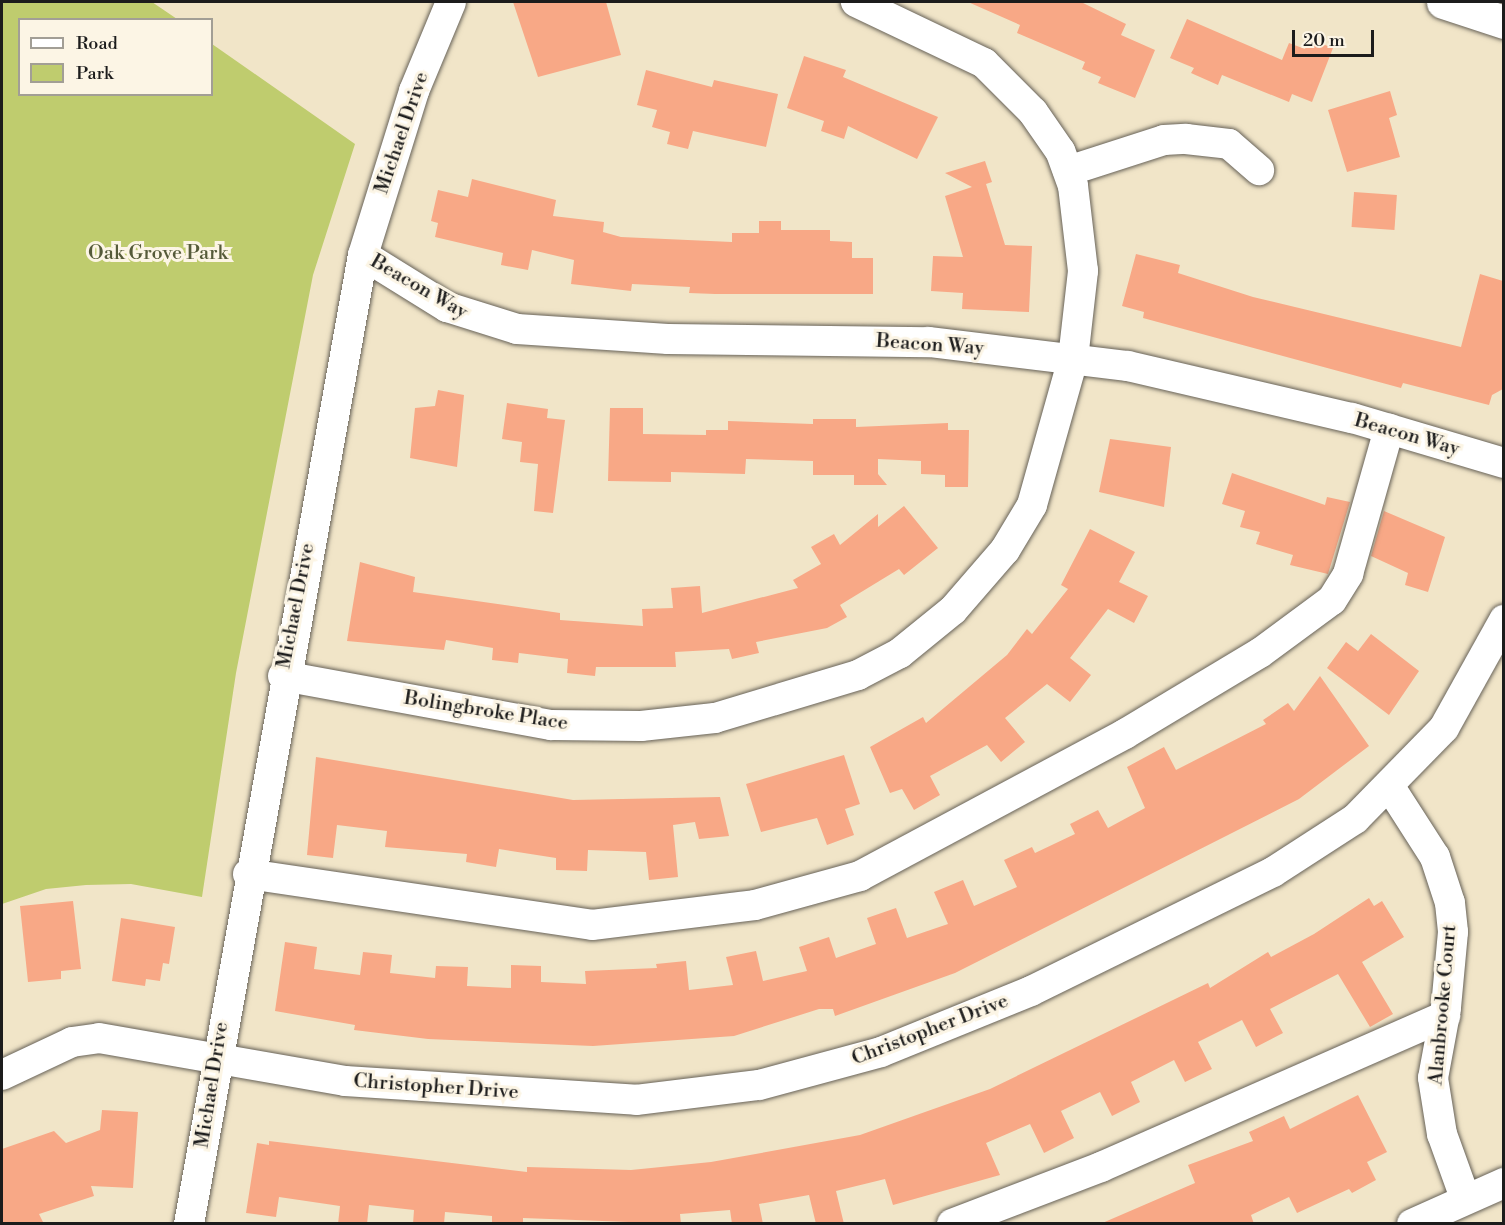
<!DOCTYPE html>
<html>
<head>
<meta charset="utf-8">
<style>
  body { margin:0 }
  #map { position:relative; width:1505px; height:1225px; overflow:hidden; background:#f1e5c8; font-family:"Libre Bodoni",serif }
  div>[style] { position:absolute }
  .green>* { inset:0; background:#bfcc6e }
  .building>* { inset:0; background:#f8a886; transform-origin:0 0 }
  .roads { filter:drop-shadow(0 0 2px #676258) drop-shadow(0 0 2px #676258) }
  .minor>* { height:30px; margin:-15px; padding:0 15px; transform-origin:15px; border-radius:15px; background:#fff }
  .major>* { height:33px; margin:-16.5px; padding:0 16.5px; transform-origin:16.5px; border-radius:16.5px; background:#fff }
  span { translate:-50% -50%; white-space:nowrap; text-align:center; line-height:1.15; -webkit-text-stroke:6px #fcf5e5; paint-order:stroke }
  .street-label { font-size:20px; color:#1c1c1c }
  .park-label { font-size:20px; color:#555a39 }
  .frame { position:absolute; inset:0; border:3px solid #1c1c1c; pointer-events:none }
  .legend { position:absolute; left:18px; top:18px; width:195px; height:78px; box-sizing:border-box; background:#fcf5e5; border:2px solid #a29e95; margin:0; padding:8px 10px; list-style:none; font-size:18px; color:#1c1c1c }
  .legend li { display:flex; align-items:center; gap:12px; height:30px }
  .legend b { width:30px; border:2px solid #a29e95 }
  .scale { position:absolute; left:1292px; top:30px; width:82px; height:27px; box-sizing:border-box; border:3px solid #1c1c1c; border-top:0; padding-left:8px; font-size:18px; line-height:21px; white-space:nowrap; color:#1c1c1c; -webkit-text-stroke:4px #fcf5e5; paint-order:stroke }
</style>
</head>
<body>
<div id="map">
  <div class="green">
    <div style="clip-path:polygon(2px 2px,152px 2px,177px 19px,20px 20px,20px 94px,212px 94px,212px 44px,355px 144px,313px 275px,236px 673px,202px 897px,131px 884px,86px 885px,46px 889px,2px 904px)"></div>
  </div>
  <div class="building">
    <div style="clip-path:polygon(513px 2px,606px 2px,621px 55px,538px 77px)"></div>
    <div style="clip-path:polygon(968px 2px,1081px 2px,1126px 24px,1121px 35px,1155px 50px,1135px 98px,1098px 83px,1101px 77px,1082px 69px,1085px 62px,1017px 33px,1020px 25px)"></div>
    <div style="clip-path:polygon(1187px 19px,1282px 60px,1289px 43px,1305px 49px,1309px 39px,1333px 48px,1312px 102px,1292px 94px,1289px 102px,1222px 75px,1218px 85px,1191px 73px,1194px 68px,1170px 58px)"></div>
    <div style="clip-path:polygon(804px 56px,846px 70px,843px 77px,938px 117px,917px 159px,848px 126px,844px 139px,821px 131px,824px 121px,787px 108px)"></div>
    <div style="clip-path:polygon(646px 70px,712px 87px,714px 80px,778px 94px,766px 147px,693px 131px,688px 149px,667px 144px,670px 132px,652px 127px,657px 110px,637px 105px)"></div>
    <div style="clip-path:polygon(1390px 91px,1397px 115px,1389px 118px,1400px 157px,1347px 172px,1328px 110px)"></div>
    <div style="clip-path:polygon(985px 161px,992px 182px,986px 184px,1005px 245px,1032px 246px,1029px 312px,962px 309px,963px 293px,931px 291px,933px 256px,963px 257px,945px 196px,972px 187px,945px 173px)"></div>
    <div style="clip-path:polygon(472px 179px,556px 200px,553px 216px,604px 222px,603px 232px,621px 237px,732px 242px,732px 233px,759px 233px,759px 221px,781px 221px,781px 230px,830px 230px,830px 241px,852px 242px,852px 258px,873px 258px,873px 294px,715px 294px,689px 293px,690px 287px,632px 284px,631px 291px,571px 284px,574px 260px,532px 250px,528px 270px,501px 265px,503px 253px,435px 237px,438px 223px,431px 221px,438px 190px,468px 197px)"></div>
    <div style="left:1354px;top:192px;width:43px;height:35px;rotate:4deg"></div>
    <div style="clip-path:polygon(1136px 254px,1180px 265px,1178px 273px,1253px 297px,1461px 347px,1480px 274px,1503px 281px,1503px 389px,1492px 395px,1489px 405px,1403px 383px,1401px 388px,1143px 318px,1144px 312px,1122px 306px)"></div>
    <div style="clip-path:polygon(438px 390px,464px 395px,457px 467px,410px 458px,415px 408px,435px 406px)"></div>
    <div style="clip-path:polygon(507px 403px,548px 409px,547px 418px,565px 420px,553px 513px,534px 511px,538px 464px,520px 462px,522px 442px,502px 439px)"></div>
    <div style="clip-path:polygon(610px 408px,643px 408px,643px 434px,706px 435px,706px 430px,728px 430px,728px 421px,813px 424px,813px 419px,856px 419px,856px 427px,948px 423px,948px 430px,969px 430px,968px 487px,945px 487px,945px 475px,921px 474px,921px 461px,878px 459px,878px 474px,887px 485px,854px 485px,854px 475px,813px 475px,813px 461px,746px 459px,745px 474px,671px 472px,671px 482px,608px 481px)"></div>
    <div style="clip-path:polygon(1110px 439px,1171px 447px,1164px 507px,1099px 492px)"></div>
    <div style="clip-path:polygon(1232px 473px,1325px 505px,1327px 497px,1350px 502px,1328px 574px,1290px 565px,1293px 555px,1256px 544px,1260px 532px,1240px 527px,1245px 511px,1222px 504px)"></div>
    <div style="clip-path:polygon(904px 506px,938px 548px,904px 575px,899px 569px,840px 605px,847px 617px,827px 628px,756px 642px,759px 653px,732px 659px,729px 649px,675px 652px,676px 667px,596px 667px,595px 676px,567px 673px,568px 659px,519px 653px,518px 663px,492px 660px,493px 648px,446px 640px,444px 650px,347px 641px,360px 562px,415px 577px,413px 592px,560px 613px,560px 620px,643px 626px,642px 609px,673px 608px,671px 588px,700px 586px,702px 613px,798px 588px,793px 580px,821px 564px,811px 547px,834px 534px,840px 545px,878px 514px,878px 527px)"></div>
    <div style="clip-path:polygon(1384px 511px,1445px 537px,1428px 592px,1405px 585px,1408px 573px,1371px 556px)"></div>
    <div style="clip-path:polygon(1090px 529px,1135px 552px,1119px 582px,1148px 596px,1134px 623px,1108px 609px,1070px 658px,1091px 675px,1070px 702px,1047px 684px,1005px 718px,1025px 742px,1001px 762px,987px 745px,930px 776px,940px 795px,914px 810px,902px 789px,890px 793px,870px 747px,923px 717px,926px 723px,1007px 655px,1027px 629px,1032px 634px,1068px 589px,1061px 585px)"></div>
    <div style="clip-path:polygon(1371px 634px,1419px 671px,1389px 715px,1327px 668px,1346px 642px,1358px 651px)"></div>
    <div style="clip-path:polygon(1320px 676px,1369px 746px,1299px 799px,955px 973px,835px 1016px,833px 1009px,819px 1009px,734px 1036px,593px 1046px,428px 1039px,354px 1030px,355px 1025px,275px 1011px,285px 942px,317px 947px,314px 969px,360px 975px,363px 952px,392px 955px,390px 973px,435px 978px,436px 966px,468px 967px,467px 986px,511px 988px,511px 965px,541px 966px,541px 982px,586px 984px,585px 971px,657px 968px,656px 964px,686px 961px,689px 990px,733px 985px,726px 957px,756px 951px,763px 981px,807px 971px,799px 947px,829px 937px,836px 958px,876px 944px,867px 918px,896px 908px,907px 938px,948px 924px,934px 892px,963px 880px,974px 906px,1017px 887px,1004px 860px,1032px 847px,1035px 853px,1075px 834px,1070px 824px,1098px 810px,1108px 828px,1145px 808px,1127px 767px,1164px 747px,1176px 770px,1266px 724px,1263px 720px,1288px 703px,1294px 711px)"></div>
    <div style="clip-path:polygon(844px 755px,860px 804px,845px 809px,854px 835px,827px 845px,817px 818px,761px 832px,746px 784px)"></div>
    <div style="clip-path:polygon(316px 757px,573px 800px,720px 797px,729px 836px,699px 839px,695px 822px,673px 825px,678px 877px,649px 880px,646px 852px,588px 850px,587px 871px,556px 870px,556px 858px,499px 849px,496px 867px,466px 862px,467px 854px,385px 847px,387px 831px,337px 825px,333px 858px,307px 855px)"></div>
    <div style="clip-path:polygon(1369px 898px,1374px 906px,1382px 901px,1404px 937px,1362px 962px,1393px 1014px,1370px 1027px,1338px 974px,1270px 1009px,1283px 1033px,1256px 1047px,1242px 1020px,1198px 1042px,1212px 1069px,1185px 1082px,1174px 1060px,1131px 1082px,1140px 1102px,1112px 1116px,1100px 1092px,1061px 1111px,1074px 1138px,1044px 1153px,1030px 1124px,986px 1143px,1000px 1175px,893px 1205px,885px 1179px,836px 1191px,844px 1224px,816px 1224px,809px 1195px,759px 1204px,763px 1224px,732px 1224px,730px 1210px,680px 1214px,681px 1224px,523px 1218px,523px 1224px,492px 1224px,492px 1216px,445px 1212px,444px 1224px,413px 1224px,414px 1210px,369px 1205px,367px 1224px,338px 1224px,340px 1206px,279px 1197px,276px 1217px,246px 1213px,257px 1143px,269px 1145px,269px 1141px,527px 1172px,527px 1167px,631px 1170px,711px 1162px,860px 1135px,990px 1089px,1208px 983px,1210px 988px,1268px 952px,1271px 957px,1314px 934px)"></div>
    <div style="clip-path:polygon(73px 901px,81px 969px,61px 971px,61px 979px,28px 982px,20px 906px)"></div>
    <div style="clip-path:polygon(121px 918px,175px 927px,169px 964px,163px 963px,160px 981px,146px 979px,145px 986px,112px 981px)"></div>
    <div style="clip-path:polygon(1358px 1095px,1387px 1152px,1367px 1162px,1376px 1180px,1352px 1193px,1349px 1189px,1297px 1213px,1289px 1197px,1251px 1215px,1254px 1224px,1100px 1224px,1195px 1183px,1188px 1165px,1253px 1141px,1249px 1132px,1284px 1116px,1290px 1129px)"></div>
    <div style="clip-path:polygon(102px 1110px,138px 1112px,133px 1188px,91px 1186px,94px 1196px,39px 1214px,44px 1224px,2px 1224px,2px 1149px,54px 1131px,66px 1143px,100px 1130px)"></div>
  </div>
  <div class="roads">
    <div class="minor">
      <div style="left:1068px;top:171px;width:101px;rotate:-17.9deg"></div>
      <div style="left:1164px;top:140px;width:22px;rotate:-3deg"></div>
      <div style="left:1186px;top:139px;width:43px;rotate:6.6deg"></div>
      <div style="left:1229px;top:144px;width:40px;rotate:41deg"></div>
      <div style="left:363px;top:255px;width:99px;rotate:31.8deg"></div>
      <div style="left:447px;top:307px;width:73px;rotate:17.4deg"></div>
      <div style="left:517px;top:329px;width:151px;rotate:3.8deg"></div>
      <div style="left:668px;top:339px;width:261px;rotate:0.7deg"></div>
      <div style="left:929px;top:342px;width:200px;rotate:6.9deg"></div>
      <div style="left:1128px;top:366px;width:230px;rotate:13.1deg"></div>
      <div style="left:1352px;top:418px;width:159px;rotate:16.5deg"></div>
      <div style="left:283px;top:676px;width:272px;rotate:10.4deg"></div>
      <div style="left:551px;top:725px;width:90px;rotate:0.6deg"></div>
      <div style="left:641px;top:726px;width:74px;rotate:-6.2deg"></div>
      <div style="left:715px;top:718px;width:149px;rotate:-16.7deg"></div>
      <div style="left:858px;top:675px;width:47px;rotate:-27.6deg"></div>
      <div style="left:900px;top:653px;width:68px;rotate:-39.1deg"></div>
      <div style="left:953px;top:610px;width:79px;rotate:-49.1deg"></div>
      <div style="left:1005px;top:550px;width:52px;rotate:-59deg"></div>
      <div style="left:1032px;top:505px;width:152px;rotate:-74.3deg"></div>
      <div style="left:1073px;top:359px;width:89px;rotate:-83.5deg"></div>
      <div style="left:1083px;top:271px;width:86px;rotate:-96.7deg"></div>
      <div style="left:1073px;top:186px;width:37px;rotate:-110deg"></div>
      <div style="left:1060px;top:151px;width:47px;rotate:-124.7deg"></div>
      <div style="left:1033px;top:112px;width:69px;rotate:-135deg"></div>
      <div style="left:984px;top:63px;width:142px;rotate:-154.5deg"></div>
      <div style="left:1390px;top:787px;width:83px;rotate:57.3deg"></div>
      <div style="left:1435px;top:857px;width:48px;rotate:71.9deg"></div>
      <div style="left:1450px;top:903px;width:29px;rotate:84deg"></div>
      <div style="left:1453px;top:932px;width:76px;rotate:95.3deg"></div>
      <div style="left:1446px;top:1008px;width:71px;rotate:100.5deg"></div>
      <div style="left:1433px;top:1078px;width:57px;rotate:80.9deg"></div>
      <div style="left:1442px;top:1134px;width:68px;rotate:70.2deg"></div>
      <div style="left:248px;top:874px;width:348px;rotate:8.4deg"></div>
      <div style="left:592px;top:925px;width:164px;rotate:-7deg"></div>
      <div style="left:755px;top:905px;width:109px;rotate:-15.4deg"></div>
      <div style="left:860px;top:876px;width:301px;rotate:-28.2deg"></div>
      <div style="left:1125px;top:734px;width:157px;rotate:-31deg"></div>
      <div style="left:1260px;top:653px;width:89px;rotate:-36.4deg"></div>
      <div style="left:1332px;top:600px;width:31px;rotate:-58deg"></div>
      <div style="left:1348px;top:574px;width:151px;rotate:-74.2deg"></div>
      <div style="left:2px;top:1075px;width:77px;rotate:-25.2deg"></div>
      <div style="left:72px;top:1042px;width:27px;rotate:-8deg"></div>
      <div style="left:99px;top:1038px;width:250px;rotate:9.9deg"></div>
      <div style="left:345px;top:1081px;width:292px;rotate:3.7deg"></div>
      <div style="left:636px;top:1100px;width:124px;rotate:-7deg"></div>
      <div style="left:759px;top:1085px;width:126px;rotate:-15.1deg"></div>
      <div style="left:881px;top:1052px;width:162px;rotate:-22.1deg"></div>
      <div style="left:1031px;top:991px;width:270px;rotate:-26.2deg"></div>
      <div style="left:1273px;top:872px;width:98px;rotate:-32.9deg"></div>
      <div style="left:1355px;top:819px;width:127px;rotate:-45.6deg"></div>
      <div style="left:1444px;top:728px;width:124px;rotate:-60.9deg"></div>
      <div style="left:189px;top:1224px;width:984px;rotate:-79.82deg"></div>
      <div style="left:363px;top:255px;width:172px;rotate:-72.7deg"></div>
      <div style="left:414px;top:91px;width:96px;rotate:-67.4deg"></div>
      <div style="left:952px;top:1224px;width:160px;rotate:-20.9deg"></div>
      <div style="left:1101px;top:1167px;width:376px;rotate:-23.7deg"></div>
      <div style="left:1412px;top:1224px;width:101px;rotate:-24deg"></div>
    </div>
    <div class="major">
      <div style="left:1443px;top:2px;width:64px;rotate:18.2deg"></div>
    </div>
  </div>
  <div class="street-label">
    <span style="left:402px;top:133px;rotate:-71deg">Michael Drive</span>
    <span style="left:419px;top:287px;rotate:30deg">Beacon Way</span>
    <span style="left:930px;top:345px;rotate:4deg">Beacon Way</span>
    <span style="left:1407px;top:435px;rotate:16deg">Beacon Way</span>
    <span style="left:296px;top:606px;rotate:-79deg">Michael Drive</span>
    <span style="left:486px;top:711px;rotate:9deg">Bolingbroke Place</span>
    <span style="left:1443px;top:1005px;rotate:-85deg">Alanbrooke Court</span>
    <span style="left:930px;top:1030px;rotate:-21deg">Christopher Drive</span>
    <span style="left:212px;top:1085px;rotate:-81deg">Michael Drive</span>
    <span style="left:436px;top:1087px;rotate:4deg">Christopher Drive</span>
  </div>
  <div class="park-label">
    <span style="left:158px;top:253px">Oak Grove Park</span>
  </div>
  <div class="frame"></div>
  <ul class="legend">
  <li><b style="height:8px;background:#fff"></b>Road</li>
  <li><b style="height:16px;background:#bfcc6e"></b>Park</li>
  </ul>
  <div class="scale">20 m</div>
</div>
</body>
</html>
